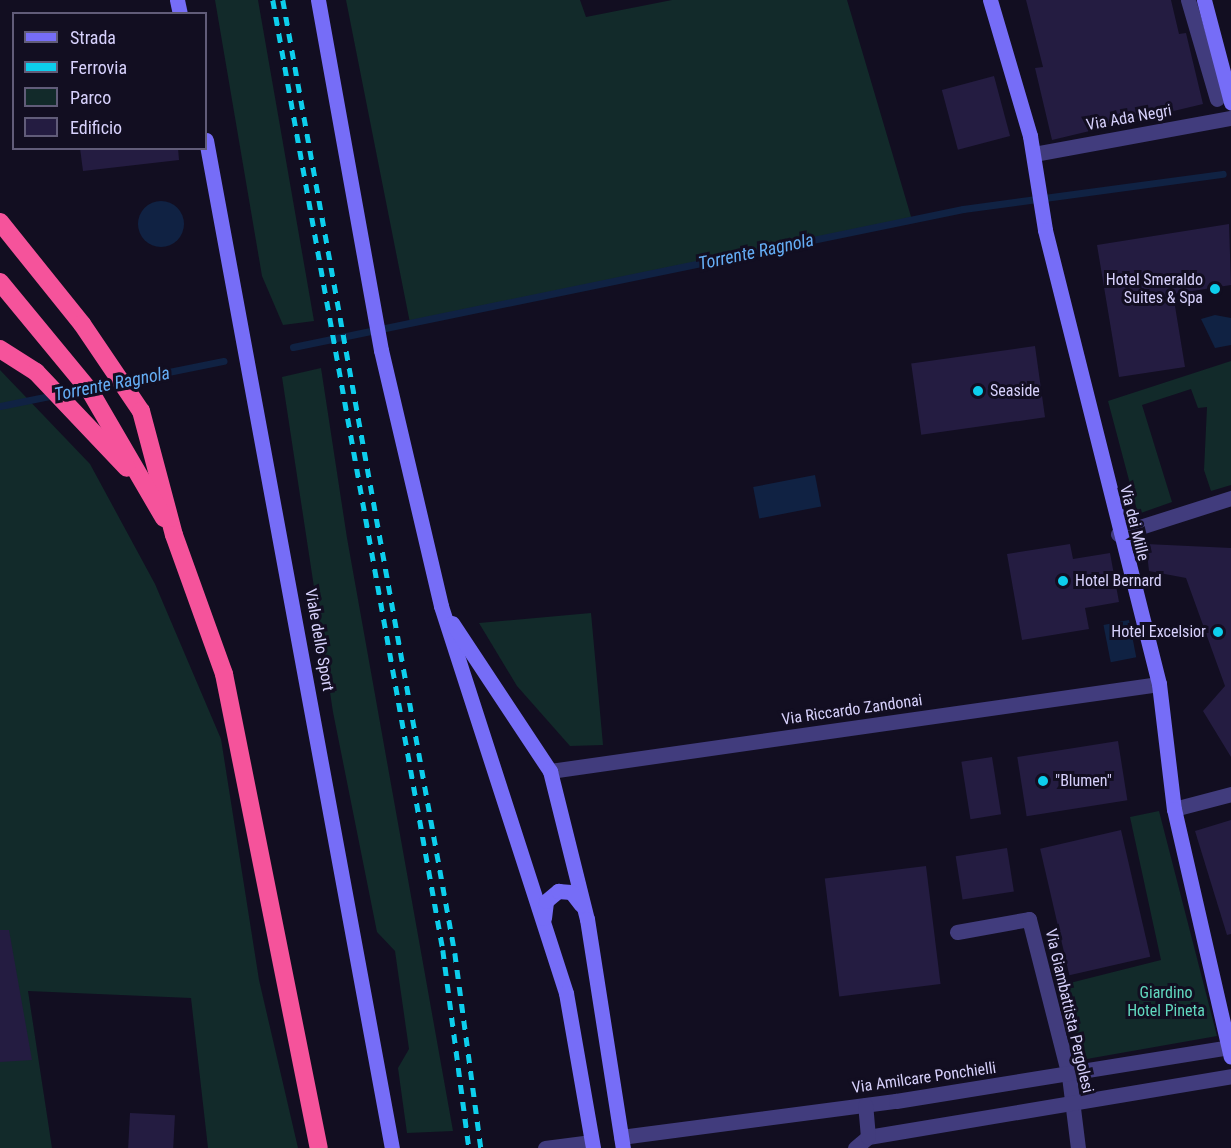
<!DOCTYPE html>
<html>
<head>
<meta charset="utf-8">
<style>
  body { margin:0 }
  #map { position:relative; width:1231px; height:1148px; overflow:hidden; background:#120e21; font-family:"Roboto Condensed",sans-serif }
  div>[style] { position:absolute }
  .green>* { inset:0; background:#122a2a }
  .water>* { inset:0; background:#102243; transform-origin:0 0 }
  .round { border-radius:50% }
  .stream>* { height:7px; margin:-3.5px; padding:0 3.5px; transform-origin:3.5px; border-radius:3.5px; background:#102243 }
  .building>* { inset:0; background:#241c41; transform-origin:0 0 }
  .street>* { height:15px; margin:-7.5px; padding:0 7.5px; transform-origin:7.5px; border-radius:7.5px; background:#413c7d }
  .secondary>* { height:15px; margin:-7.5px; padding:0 7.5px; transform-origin:7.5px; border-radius:7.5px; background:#766df7 }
  .highway>* { height:18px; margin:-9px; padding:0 9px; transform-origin:9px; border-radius:9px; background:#f5539b }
  .rail>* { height:4.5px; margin-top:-2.25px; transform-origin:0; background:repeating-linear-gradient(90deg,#0dceec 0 9px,transparent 0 17px) }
  .dots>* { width:16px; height:16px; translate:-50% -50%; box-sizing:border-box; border:3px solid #120e21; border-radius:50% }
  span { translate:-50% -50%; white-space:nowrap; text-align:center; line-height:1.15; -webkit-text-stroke:6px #120e21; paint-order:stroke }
  .street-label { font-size:16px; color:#d7d1fc }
  .poi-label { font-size:16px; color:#d7d1fc }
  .right { translate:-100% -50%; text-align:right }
  .left { translate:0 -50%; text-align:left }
  .park-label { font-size:16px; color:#61d8bf }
  .water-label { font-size:18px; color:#65aef6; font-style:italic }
  .legend { position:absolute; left:12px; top:12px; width:195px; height:138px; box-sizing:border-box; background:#120e21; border:2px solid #615c79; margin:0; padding:8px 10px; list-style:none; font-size:18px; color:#d7d1fc }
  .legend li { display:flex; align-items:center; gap:12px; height:30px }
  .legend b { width:30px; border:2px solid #615c79 }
</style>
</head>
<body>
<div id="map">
  <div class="green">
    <div style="clip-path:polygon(215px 0,258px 0,314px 321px,283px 325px,262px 276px)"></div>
    <div style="clip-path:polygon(346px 0,580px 0,586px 17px,672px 0,847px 0,912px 220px,410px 323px)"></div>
    <div style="clip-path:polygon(1231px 361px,1231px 485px,1211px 491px,1204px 470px,1207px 407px,1198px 408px,1191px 389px,1142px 405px,1172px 502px,1138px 514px,1108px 401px)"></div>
    <div style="clip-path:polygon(321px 368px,347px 538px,453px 1131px,407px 1133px,398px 1068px,409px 1049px,395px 951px,377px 932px,333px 712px,282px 377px)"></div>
    <div style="clip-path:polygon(0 370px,90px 464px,155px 584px,221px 739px,259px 980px,298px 1148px,208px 1148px,191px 998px,28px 991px,52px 1148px,0 1148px)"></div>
    <div style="clip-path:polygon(591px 613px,603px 745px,570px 746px,517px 686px,479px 623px)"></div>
    <div style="clip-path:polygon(1159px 811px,1217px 1036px,1081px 1060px,1062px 985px,1161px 960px,1130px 817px)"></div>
  </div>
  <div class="water">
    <div class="round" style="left:138px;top:201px;width:46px;height:46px"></div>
    <div style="clip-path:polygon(1215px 315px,1231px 318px,1231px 345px,1215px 348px,1201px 319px)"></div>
    <div style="left:815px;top:475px;width:32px;height:63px;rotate:79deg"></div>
    <div style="left:1129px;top:620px;width:38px;height:26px;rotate:79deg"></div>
  </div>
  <div class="stream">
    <div style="left:293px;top:347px;width:684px;rotate:-11.64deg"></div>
    <div style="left:963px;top:209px;width:262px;rotate:-7.7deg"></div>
    <div style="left:0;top:406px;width:228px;rotate:-11.4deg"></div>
  </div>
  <div class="building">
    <div style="clip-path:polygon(1026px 0,1171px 0,1179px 34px,1186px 33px,1203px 104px,1052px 140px,1035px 68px,1043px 67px)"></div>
    <div style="left:994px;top:76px;width:62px;height:54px;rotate:75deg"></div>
    <div style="clip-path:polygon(80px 148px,178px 148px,179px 160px,83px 171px)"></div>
    <div style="clip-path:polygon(1229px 224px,1231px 285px,1173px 294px,1185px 367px,1119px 377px,1097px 245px)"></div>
    <div style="left:1035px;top:346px;width:72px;height:125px;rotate:82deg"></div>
    <div style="clip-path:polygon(1070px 544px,1073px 559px,1110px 553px,1119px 602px,1085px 608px,1089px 629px,1022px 640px,1007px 554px)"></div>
    <div style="clip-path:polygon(1146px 544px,1231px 548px,1231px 757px,1203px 711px,1225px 686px,1186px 578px,1149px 571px)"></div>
    <div style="left:1118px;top:741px;width:60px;height:102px;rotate:81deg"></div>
    <div style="left:992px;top:757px;width:58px;height:31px;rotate:81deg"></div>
    <div style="clip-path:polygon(1231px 820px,1231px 934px,1227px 935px,1195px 831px)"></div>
    <div style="left:1121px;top:830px;width:130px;height:83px;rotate:77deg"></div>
    <div style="left:1007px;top:848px;width:44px;height:52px;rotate:81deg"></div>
    <div style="left:926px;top:866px;width:119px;height:102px;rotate:83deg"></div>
    <div style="clip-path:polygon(0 930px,9px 930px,32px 1060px,0 1062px)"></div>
    <div style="left:130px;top:1113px;width:45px;height:35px;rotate:3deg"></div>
  </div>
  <div class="street">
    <div style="left:1188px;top:0;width:103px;rotate:73.7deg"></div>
    <div style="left:1034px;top:154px;width:200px;rotate:-10.4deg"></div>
    <div style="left:1118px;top:534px;width:119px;rotate:-17.7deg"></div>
    <div style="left:550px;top:771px;width:615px;rotate:-8.13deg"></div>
    <div style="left:1174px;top:809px;width:59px;rotate:-14.7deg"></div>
    <div style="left:957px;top:932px;width:73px;rotate:-10.2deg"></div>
    <div style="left:1029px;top:919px;width:162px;rotate:75.7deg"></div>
    <div style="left:1069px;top:1076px;width:73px;rotate:82.9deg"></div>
    <div style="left:621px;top:1137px;width:277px;rotate:-7.5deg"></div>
    <div style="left:896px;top:1101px;width:339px;rotate:-9.2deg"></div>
    <div style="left:868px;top:1137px;width:368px;rotate:-9.5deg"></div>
    <div style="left:545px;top:1148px;width:47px;rotate:-7.3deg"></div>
    <div style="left:855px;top:1148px;width:17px;rotate:-40deg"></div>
    <div style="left:868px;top:1137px;width:32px;rotate:-95deg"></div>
  </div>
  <div class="secondary">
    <div style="left:177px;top:0;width:14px;rotate:78deg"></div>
    <div style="left:318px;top:0;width:356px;rotate:79.8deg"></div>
    <div style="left:381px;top:350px;width:263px;rotate:76.8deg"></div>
    <div style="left:441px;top:606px;width:407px;rotate:72.1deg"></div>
    <div style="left:566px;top:993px;width:157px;rotate:80.1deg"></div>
    <div style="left:990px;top:0;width:142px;rotate:73.6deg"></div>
    <div style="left:1030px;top:136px;width:95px;rotate:80.9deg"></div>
    <div style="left:1045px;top:230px;width:468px;rotate:75.9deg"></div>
    <div style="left:1159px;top:684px;width:126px;rotate:83.2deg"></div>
    <div style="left:1174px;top:809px;width:254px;rotate:77.1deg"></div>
    <div style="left:1204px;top:0;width:106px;rotate:75.2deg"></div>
    <div style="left:206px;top:140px;width:1025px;rotate:79.55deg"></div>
    <div style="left:452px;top:623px;width:178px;rotate:56.5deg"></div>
    <div style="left:550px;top:771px;width:153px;rotate:76deg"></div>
    <div style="left:587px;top:919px;width:232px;rotate:81.1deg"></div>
    <div style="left:544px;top:918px;width:17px;rotate:-83deg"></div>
    <div style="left:546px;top:901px;width:16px;rotate:-40deg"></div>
    <div style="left:558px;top:891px;width:13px;rotate:4deg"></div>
    <div style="left:571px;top:892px;width:16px;rotate:52deg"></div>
  </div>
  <div class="highway">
    <div style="left:0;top:222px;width:131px;rotate:51.2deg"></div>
    <div style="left:82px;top:324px;width:105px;rotate:55.9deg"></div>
    <div style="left:141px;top:411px;width:128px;rotate:75.1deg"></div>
    <div style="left:174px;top:535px;width:148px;rotate:70.2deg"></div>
    <div style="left:224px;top:674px;width:483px;rotate:78.7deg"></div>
    <div style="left:0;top:282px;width:141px;rotate:50.5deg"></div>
    <div style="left:90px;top:391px;width:147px;rotate:59.8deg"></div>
    <div style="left:0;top:349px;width:43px;rotate:32.6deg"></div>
    <div style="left:36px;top:372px;width:132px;rotate:46.5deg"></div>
  </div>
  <div class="rail">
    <div style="left:273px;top:0;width:965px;rotate:79.85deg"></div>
    <div style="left:443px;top:950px;width:200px;rotate:82.5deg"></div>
    <div style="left:283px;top:0;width:968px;rotate:79.77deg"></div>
    <div style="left:455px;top:953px;width:197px;rotate:82.4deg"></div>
  </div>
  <div class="dots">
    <div style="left:1215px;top:289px;background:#0dceec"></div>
    <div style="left:978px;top:391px;background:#0dceec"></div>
    <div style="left:1063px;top:581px;background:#0dceec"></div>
    <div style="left:1218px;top:632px;background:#0dceec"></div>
    <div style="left:1043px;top:781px;background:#0dceec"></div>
  </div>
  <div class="street-label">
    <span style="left:1129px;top:118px;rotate:-10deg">Via Ada Negri</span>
    <span style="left:1134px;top:523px;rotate:76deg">Via dei Mille</span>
    <span style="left:319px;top:640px;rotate:80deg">Viale dello Sport</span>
    <span style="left:852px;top:710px;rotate:-8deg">Via Riccardo Zandonai</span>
    <span style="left:1069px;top:1011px;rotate:77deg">Via Giambattista Pergolesi</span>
    <span style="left:924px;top:1078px;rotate:-8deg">Via Amilcare Ponchielli</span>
  </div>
  <div class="poi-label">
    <span class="right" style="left:1203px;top:289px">Hotel Smeraldo<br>Suites &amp; Spa</span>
    <span class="left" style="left:990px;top:391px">Seaside</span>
    <span class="left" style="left:1075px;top:581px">Hotel Bernard</span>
    <span class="right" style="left:1206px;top:632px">Hotel Excelsior</span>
    <span class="left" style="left:1055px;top:781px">"Blumen"</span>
  </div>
  <div class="park-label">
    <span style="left:1166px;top:1002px">Giardino<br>Hotel Pineta</span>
  </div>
  <div class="water-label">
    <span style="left:756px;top:252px;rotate:-12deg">Torrente Ragnola</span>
    <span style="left:112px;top:384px;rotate:-11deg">Torrente Ragnola</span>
  </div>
  <ul class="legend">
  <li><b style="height:8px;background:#766df7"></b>Strada</li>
  <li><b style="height:8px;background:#0dceec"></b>Ferrovia</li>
  <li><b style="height:16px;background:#122a2a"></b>Parco</li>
  <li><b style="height:16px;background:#241c41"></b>Edificio</li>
  </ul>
</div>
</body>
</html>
